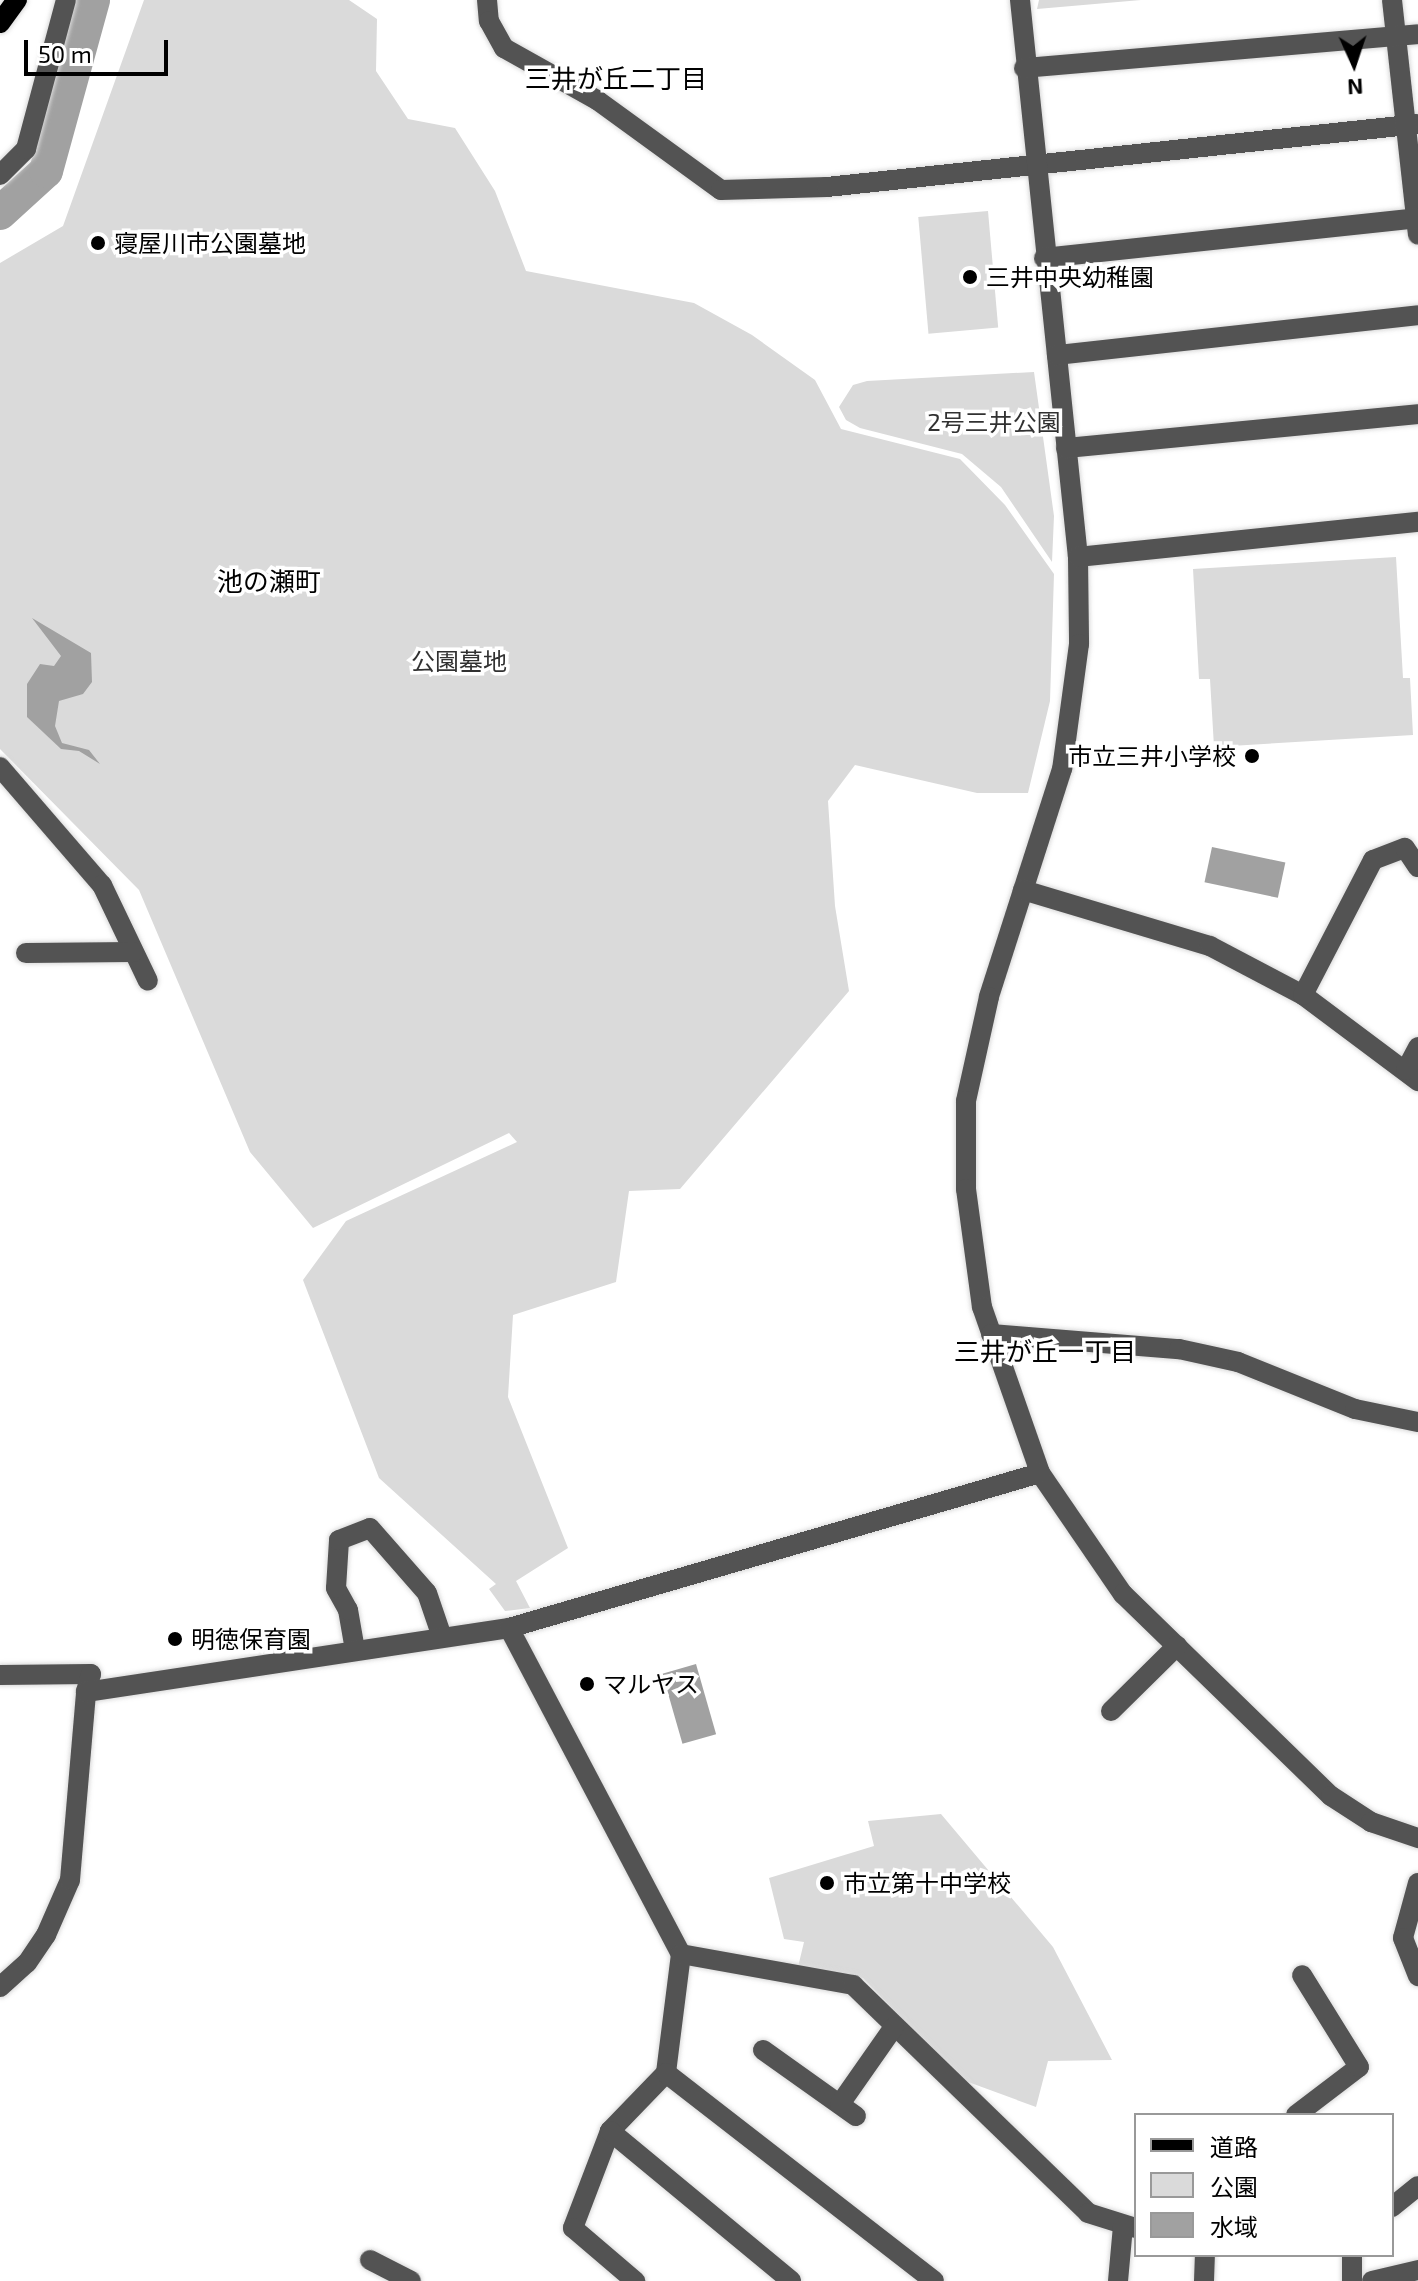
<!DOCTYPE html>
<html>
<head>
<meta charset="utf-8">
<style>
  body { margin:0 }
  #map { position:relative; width:1418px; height:2281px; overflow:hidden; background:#fff; font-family:"Exo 2","Noto Sans JP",sans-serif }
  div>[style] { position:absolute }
  .green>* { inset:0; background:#dadada; transform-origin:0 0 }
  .water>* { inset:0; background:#a1a1a1; transform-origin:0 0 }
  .river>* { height:34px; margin:-17px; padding:0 17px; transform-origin:17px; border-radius:17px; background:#a1a1a1 }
  .roads { filter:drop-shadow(0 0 2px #dbdbdb) drop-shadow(0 0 2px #dbdbdb) }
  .minor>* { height:20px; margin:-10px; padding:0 10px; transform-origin:10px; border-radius:10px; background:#535353 }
  .major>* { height:20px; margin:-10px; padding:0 10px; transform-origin:10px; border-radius:10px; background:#000 }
  .dots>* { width:22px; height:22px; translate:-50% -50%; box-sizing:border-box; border:4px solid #fff; border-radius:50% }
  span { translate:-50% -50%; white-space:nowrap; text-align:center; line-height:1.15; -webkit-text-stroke:7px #fff; paint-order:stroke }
  .poi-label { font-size:24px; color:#000 }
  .left { translate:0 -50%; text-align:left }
  .right { translate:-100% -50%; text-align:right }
  .park-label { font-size:24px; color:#313131 }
  .neighbourhood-label { font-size:26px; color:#000 }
  .legend { position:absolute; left:1134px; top:2113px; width:260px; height:144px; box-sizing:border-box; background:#fff; border:2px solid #999; margin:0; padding:10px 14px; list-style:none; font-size:24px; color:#000 }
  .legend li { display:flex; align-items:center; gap:16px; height:40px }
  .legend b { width:40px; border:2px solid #999 }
  .north { position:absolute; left:1314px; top:24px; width:80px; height:80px; -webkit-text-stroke:6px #fff; paint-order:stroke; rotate:177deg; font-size:22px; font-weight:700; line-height:32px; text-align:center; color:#000 }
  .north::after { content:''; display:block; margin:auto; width:28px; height:36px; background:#000; clip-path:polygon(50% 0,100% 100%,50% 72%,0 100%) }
  .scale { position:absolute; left:24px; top:40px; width:144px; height:36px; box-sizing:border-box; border:4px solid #000; border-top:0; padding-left:10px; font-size:24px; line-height:28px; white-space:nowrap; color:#000; -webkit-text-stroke:6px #fff; paint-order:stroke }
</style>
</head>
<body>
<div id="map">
  <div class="green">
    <div style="clip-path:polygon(144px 0,349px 0,377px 19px,376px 71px,408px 119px,455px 128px,495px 191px,526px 271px,694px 303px,752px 335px,815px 380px,841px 429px,960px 459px,1005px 505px,1054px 574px,1050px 701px,1028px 793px,977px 793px,855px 765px,828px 801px,835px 906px,849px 991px,680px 1189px,629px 1191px,616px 1282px,513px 1315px,508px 1397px,568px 1548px,516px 1581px,530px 1608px,505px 1611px,489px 1589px,496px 1584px,379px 1478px,303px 1280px,346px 1221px,517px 1142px,509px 1133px,313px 1228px,250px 1152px,139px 890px,0 749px,0 263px,63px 226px)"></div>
    <div style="clip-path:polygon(1039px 0,1141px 0,1037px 9px)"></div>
    <div style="left:988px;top:211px;width:117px;height:70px;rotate:85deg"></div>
    <div style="clip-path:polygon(1034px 372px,1054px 516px,1052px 562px,1001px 487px,962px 454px,860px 428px,846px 420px,839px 407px,853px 385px,867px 381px)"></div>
    <div style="clip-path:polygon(1396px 557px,1403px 678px,1410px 678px,1413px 735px,1214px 747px,1210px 679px,1199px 679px,1193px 569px)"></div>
    <div style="clip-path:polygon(941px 1814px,1053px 1947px,1112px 2060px,1048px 2061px,1036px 2107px,960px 2079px,863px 1978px,798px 1967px,804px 1942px,784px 1939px,769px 1878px,874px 1846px,868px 1821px)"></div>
  </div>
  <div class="water">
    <div style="clip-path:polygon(32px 618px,91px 653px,92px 682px,83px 694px,59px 701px,55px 726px,62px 743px,89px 750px,100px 764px,79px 751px,61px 749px,27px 717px,27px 684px,40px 664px,54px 666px,61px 656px)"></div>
    <div style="left:1212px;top:847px;width:75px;height:36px;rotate:12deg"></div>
    <div style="left:696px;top:1664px;width:73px;height:35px;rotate:74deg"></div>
  </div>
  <div class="river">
    <div style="left:0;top:213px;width:62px;rotate:-42.4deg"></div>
    <div style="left:46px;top:171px;width:177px;rotate:-74.6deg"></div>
  </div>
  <div class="roads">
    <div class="minor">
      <div style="left:487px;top:0;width:21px;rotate:85deg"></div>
      <div style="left:489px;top:21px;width:31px;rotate:61deg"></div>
      <div style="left:504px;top:48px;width:107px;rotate:29.2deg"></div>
      <div style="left:597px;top:100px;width:153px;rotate:36deg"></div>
      <div style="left:721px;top:190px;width:106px;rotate:-1.6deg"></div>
      <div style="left:827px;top:187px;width:594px;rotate:-6.08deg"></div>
      <div style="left:1020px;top:0;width:560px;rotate:84.06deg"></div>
      <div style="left:1078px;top:557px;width:87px;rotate:89.3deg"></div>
      <div style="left:1079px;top:644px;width:126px;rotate:97.7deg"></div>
      <div style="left:1062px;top:769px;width:239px;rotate:107.8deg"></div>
      <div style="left:989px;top:997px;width:107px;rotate:102.5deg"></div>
      <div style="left:966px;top:1101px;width:88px;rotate:90deg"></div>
      <div style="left:966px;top:1189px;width:119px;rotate:82.3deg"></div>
      <div style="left:982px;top:1307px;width:176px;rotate:70.7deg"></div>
      <div style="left:1040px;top:1473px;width:147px;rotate:55.6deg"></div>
      <div style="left:1123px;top:1594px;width:290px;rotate:44.2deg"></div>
      <div style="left:1331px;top:1796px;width:48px;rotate:33deg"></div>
      <div style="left:1371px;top:1822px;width:50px;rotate:18.8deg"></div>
      <div style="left:1392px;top:0;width:236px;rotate:83.7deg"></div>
      <div style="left:1024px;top:68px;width:395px;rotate:-4.9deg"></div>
      <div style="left:0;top:175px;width:37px;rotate:-45deg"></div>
      <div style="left:26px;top:149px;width:154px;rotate:-75deg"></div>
      <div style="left:1044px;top:258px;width:374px;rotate:-6.1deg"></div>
      <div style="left:1057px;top:355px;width:363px;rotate:-6.3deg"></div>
      <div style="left:1066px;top:448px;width:354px;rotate:-5.5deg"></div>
      <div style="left:1078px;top:557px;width:342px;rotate:-5.9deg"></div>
      <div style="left:0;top:767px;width:156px;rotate:49.2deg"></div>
      <div style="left:102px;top:885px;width:106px;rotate:64.4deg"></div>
      <div style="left:1023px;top:890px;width:195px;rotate:16.7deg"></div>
      <div style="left:1210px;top:946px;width:105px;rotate:27.8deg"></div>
      <div style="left:1303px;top:995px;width:144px;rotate:36.8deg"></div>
      <div style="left:26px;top:953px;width:107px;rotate:-0.5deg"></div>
      <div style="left:1303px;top:995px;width:152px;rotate:-62.6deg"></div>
      <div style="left:1373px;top:860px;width:34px;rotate:-21deg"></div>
      <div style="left:1405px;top:848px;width:23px;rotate:56deg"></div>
      <div style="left:1406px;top:1070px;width:26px;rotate:-62deg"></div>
      <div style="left:991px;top:1334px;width:189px;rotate:4.6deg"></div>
      <div style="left:1179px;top:1349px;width:60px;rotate:12.4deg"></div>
      <div style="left:1238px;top:1362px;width:126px;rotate:21.9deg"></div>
      <div style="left:1355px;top:1409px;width:64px;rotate:11.7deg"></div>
      <div style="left:509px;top:1628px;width:369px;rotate:62.2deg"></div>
      <div style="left:681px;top:1954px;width:120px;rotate:97.2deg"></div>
      <div style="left:666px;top:2073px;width:81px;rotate:134deg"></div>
      <div style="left:610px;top:2131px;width:104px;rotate:110.9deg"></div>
      <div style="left:573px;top:2228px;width:82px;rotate:40.5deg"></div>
      <div style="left:355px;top:1650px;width:41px;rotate:-99.9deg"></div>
      <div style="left:348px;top:1610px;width:25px;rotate:-119deg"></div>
      <div style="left:336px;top:1588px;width:48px;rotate:-86.4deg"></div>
      <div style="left:339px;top:1540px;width:33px;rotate:-21deg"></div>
      <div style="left:370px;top:1528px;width:86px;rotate:48.8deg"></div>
      <div style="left:427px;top:1593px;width:46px;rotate:71.2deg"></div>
      <div style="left:0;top:1675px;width:91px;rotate:-0.6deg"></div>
      <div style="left:91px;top:1674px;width:19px;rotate:106deg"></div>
      <div style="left:1111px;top:1711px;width:93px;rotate:-44.6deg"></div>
      <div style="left:1418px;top:1883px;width:57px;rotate:105.3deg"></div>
      <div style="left:1403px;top:1938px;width:41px;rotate:68.5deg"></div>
      <div style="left:681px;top:1954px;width:175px;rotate:10.2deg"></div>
      <div style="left:853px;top:1985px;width:327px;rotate:44.1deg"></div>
      <div style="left:1088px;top:2213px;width:50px;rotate:17.4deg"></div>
      <div style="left:0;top:1987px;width:36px;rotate:-42deg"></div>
      <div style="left:27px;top:1963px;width:34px;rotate:-56deg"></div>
      <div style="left:46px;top:1935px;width:60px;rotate:-66.4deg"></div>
      <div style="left:70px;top:1880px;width:189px;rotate:-85.1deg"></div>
      <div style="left:86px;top:1692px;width:428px;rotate:-8.6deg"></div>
      <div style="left:509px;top:1628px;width:553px;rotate:-16.27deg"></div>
      <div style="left:763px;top:2050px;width:114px;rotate:35.4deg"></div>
      <div style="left:666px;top:2073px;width:339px;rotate:37.8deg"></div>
      <div style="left:840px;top:2104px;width:94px;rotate:-55deg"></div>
      <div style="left:1296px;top:2115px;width:79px;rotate:-37.3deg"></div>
      <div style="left:1359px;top:2067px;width:108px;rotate:-121.8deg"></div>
      <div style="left:610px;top:2131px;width:235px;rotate:39.6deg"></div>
      <div style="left:1392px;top:2207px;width:33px;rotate:-39deg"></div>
      <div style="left:1352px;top:2255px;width:26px;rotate:90deg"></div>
      <div style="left:370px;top:2260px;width:46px;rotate:27.1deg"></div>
      <div style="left:1118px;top:2281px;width:55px;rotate:-84.8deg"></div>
      <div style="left:1204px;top:2281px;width:26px;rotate:-88deg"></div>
      <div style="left:1372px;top:2281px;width:47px;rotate:-13.4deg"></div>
    </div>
    <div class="major">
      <div style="left:0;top:23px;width:29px;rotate:-54deg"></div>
    </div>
  </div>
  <div class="dots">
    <div style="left:98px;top:243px;background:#000"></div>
    <div style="left:970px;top:277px;background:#000"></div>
    <div style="left:1252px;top:756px;background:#000"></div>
    <div style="left:175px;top:1639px;background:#000"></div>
    <div style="left:587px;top:1684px;background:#000"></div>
    <div style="left:827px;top:1883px;background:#000"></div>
  </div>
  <div class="poi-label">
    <span class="left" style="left:114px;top:243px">寝屋川市公園墓地</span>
    <span class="left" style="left:986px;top:277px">三井中央幼稚園</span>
    <span class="right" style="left:1236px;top:756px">市立三井小学校</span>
    <span class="left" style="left:191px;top:1639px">明徳保育園</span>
    <span class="left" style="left:603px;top:1684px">マルヤス</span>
    <span class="left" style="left:843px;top:1883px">市立第十中学校</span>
  </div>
  <div class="park-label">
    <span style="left:994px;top:422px">2号三井公園</span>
    <span style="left:459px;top:661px">公園墓地</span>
  </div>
  <div class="neighbourhood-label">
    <span style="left:616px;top:78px">三井が丘二丁目</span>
    <span style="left:269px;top:581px">池の瀬町</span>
    <span style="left:1045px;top:1351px">三井が丘一丁目</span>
  </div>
  <ul class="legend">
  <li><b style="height:10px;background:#000"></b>道路</li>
  <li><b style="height:22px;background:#dadada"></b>公園</li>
  <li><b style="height:22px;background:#a1a1a1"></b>水域</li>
  </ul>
  <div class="north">N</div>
  <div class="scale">50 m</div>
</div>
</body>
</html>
